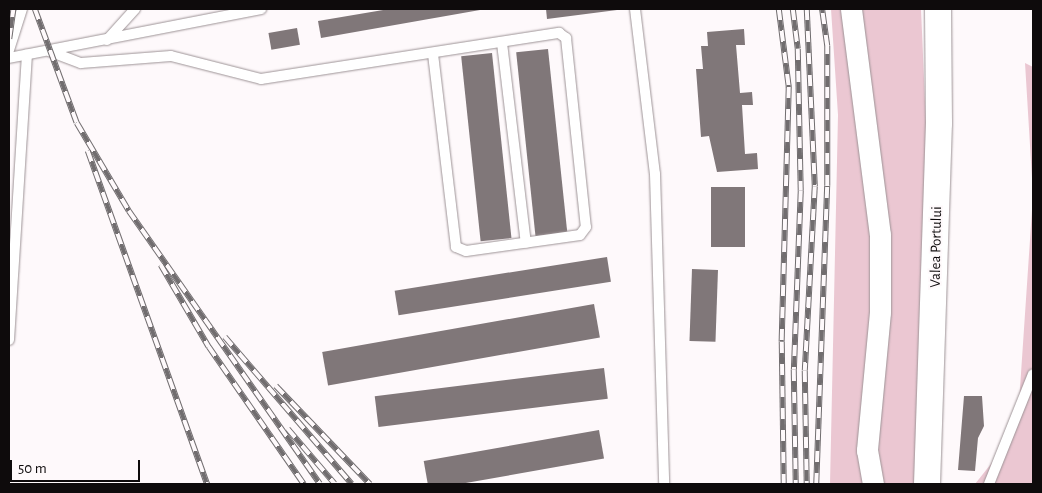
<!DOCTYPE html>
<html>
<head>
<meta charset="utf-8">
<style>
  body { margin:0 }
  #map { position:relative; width:1042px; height:493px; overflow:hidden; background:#fef9fb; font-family:"Alegreya Sans",sans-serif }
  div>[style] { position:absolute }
  .green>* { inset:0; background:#ebc7d2 }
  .building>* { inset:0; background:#807779; transform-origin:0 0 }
  .roads { filter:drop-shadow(0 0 1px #9d9396) drop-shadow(0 0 1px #9d9396) }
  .service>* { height:10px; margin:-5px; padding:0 5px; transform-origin:5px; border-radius:5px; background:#fff }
  .minor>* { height:21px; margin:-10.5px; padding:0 10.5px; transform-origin:10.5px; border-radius:10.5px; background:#fff }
  .tertiary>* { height:26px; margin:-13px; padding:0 13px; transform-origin:13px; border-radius:13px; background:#fff }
  .rail>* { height:5.5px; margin-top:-2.75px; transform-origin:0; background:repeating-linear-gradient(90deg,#fef9fb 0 11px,#716d6f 0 22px); box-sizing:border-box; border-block:1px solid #716d6f }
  span { translate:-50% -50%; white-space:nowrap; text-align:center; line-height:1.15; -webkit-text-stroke:4px #fef9fb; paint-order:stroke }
  .street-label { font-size:15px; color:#0e0b0c }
  .frame { position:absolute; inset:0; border:10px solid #0e0b0c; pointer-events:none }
  .scale { position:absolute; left:10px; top:460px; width:130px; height:22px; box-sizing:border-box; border:2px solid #0e0b0c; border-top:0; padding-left:6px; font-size:15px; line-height:18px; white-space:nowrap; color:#0e0b0c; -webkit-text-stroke:4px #fef9fb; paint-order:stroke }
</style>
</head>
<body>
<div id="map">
  <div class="green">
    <div style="clip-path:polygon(831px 9px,921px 9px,927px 148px,920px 484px,830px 484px,838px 115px)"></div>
    <div style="clip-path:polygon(1025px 63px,1033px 67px,1033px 484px,975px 484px,998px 455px,1019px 403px,1033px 195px)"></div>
  </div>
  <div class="building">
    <div style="clip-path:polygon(389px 9px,480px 9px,480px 10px,321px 38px,318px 21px)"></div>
    <div style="clip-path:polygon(546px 9px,617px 9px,617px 10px,547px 19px)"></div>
    <div style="left:297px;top:28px;width:17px;height:29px;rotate:80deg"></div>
    <div style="clip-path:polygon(744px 29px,745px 45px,736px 45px,740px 93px,752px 92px,753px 105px,742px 105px,745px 154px,757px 153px,758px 169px,717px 172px,709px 136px,701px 137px,696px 69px,703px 69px,701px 46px,708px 46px,707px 32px)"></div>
    <div style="left:548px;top:49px;width:185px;height:32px;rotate:84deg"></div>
    <div style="left:492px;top:53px;width:186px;height:31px;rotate:84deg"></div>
    <div style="left:711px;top:187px;width:34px;height:60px"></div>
    <div style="left:607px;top:257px;width:25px;height:215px;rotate:81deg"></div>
    <div style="left:692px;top:269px;width:26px;height:72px;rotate:2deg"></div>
    <div style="left:594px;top:304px;width:34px;height:276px;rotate:80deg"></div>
    <div style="left:604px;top:368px;width:31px;height:231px;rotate:83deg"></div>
    <div style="clip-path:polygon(964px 396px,982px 396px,984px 426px,978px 438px,975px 471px,958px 470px)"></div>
    <div style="left:599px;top:430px;width:29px;height:178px;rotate:80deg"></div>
  </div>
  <div class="roads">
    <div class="service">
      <div style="left:635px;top:9px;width:166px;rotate:83.1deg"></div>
      <div style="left:655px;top:174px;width:310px;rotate:88.3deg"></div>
      <div style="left:107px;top:40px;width:42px;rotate:-47.9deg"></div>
      <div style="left:502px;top:43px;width:201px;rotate:83.2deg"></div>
      <div style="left:9px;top:50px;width:43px;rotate:-72.4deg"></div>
      <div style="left:49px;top:51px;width:34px;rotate:21deg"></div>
      <div style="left:81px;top:63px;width:90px;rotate:-4.4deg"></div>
      <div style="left:171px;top:56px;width:93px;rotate:14.3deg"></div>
      <div style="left:261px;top:79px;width:302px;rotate:-8.8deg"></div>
      <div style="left:559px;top:33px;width:9px;rotate:36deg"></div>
      <div style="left:566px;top:38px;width:190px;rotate:84deg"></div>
      <div style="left:586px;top:227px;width:10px;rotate:127deg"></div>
      <div style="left:580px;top:235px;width:115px;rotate:172deg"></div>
      <div style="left:466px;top:251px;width:11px;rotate:-158deg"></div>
      <div style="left:456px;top:247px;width:194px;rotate:-96.8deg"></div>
      <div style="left:9px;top:58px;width:257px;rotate:-11deg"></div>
      <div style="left:9px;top:340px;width:286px;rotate:-86.4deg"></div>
      <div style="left:989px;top:484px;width:118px;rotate:-68.2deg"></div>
    </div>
    <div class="minor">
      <div style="left:851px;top:9px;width:227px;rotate:82.7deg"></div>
      <div style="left:880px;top:234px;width:78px;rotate:90deg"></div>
      <div style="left:880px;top:312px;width:139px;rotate:95.4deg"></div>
      <div style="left:867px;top:450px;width:35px;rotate:80deg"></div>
    </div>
    <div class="tertiary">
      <div style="left:927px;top:484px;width:361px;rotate:-88.1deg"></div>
      <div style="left:939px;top:123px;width:114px;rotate:-90.5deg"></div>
    </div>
  </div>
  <div class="rail">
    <div style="left:35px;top:9px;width:121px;rotate:69.8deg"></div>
    <div style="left:77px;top:123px;width:102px;rotate:59.4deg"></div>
    <div style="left:129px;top:211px;width:333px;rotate:55deg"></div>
    <div style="left:779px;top:9px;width:79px;rotate:82.7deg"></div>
    <div style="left:789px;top:87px;width:255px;rotate:91.6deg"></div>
    <div style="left:782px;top:342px;width:142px;rotate:89.2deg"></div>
    <div style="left:793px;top:9px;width:40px;rotate:82.9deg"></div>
    <div style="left:798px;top:49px;width:142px;rotate:88.8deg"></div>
    <div style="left:801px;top:191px;width:179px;rotate:92.2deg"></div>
    <div style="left:794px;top:370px;width:114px;rotate:89deg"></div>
    <div style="left:807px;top:9px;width:178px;rotate:87.4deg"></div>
    <div style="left:815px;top:187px;width:184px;rotate:93.1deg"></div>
    <div style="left:805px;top:371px;width:113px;rotate:89deg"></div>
    <div style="left:9px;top:39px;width:30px;rotate:-82deg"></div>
    <div style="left:88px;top:151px;width:354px;rotate:70.3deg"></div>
    <div style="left:161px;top:265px;width:95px;rotate:59.7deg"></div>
    <div style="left:209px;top:347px;width:167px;rotate:55.3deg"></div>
    <div style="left:225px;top:337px;width:194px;rotate:49.2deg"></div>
    <div style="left:276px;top:386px;width:136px;rotate:46.2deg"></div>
    <div style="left:288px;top:429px;width:72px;rotate:49.5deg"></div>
    <div style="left:816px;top:484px;width:298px;rotate:-87.9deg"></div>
    <div style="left:827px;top:186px;width:140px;rotate:-90deg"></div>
    <div style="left:827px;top:46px;width:37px;rotate:-98deg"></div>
  </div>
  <div class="street-label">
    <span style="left:936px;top:247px;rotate:-89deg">Valea Portului</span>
  </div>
  <div class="frame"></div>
  <div class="scale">50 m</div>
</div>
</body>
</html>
